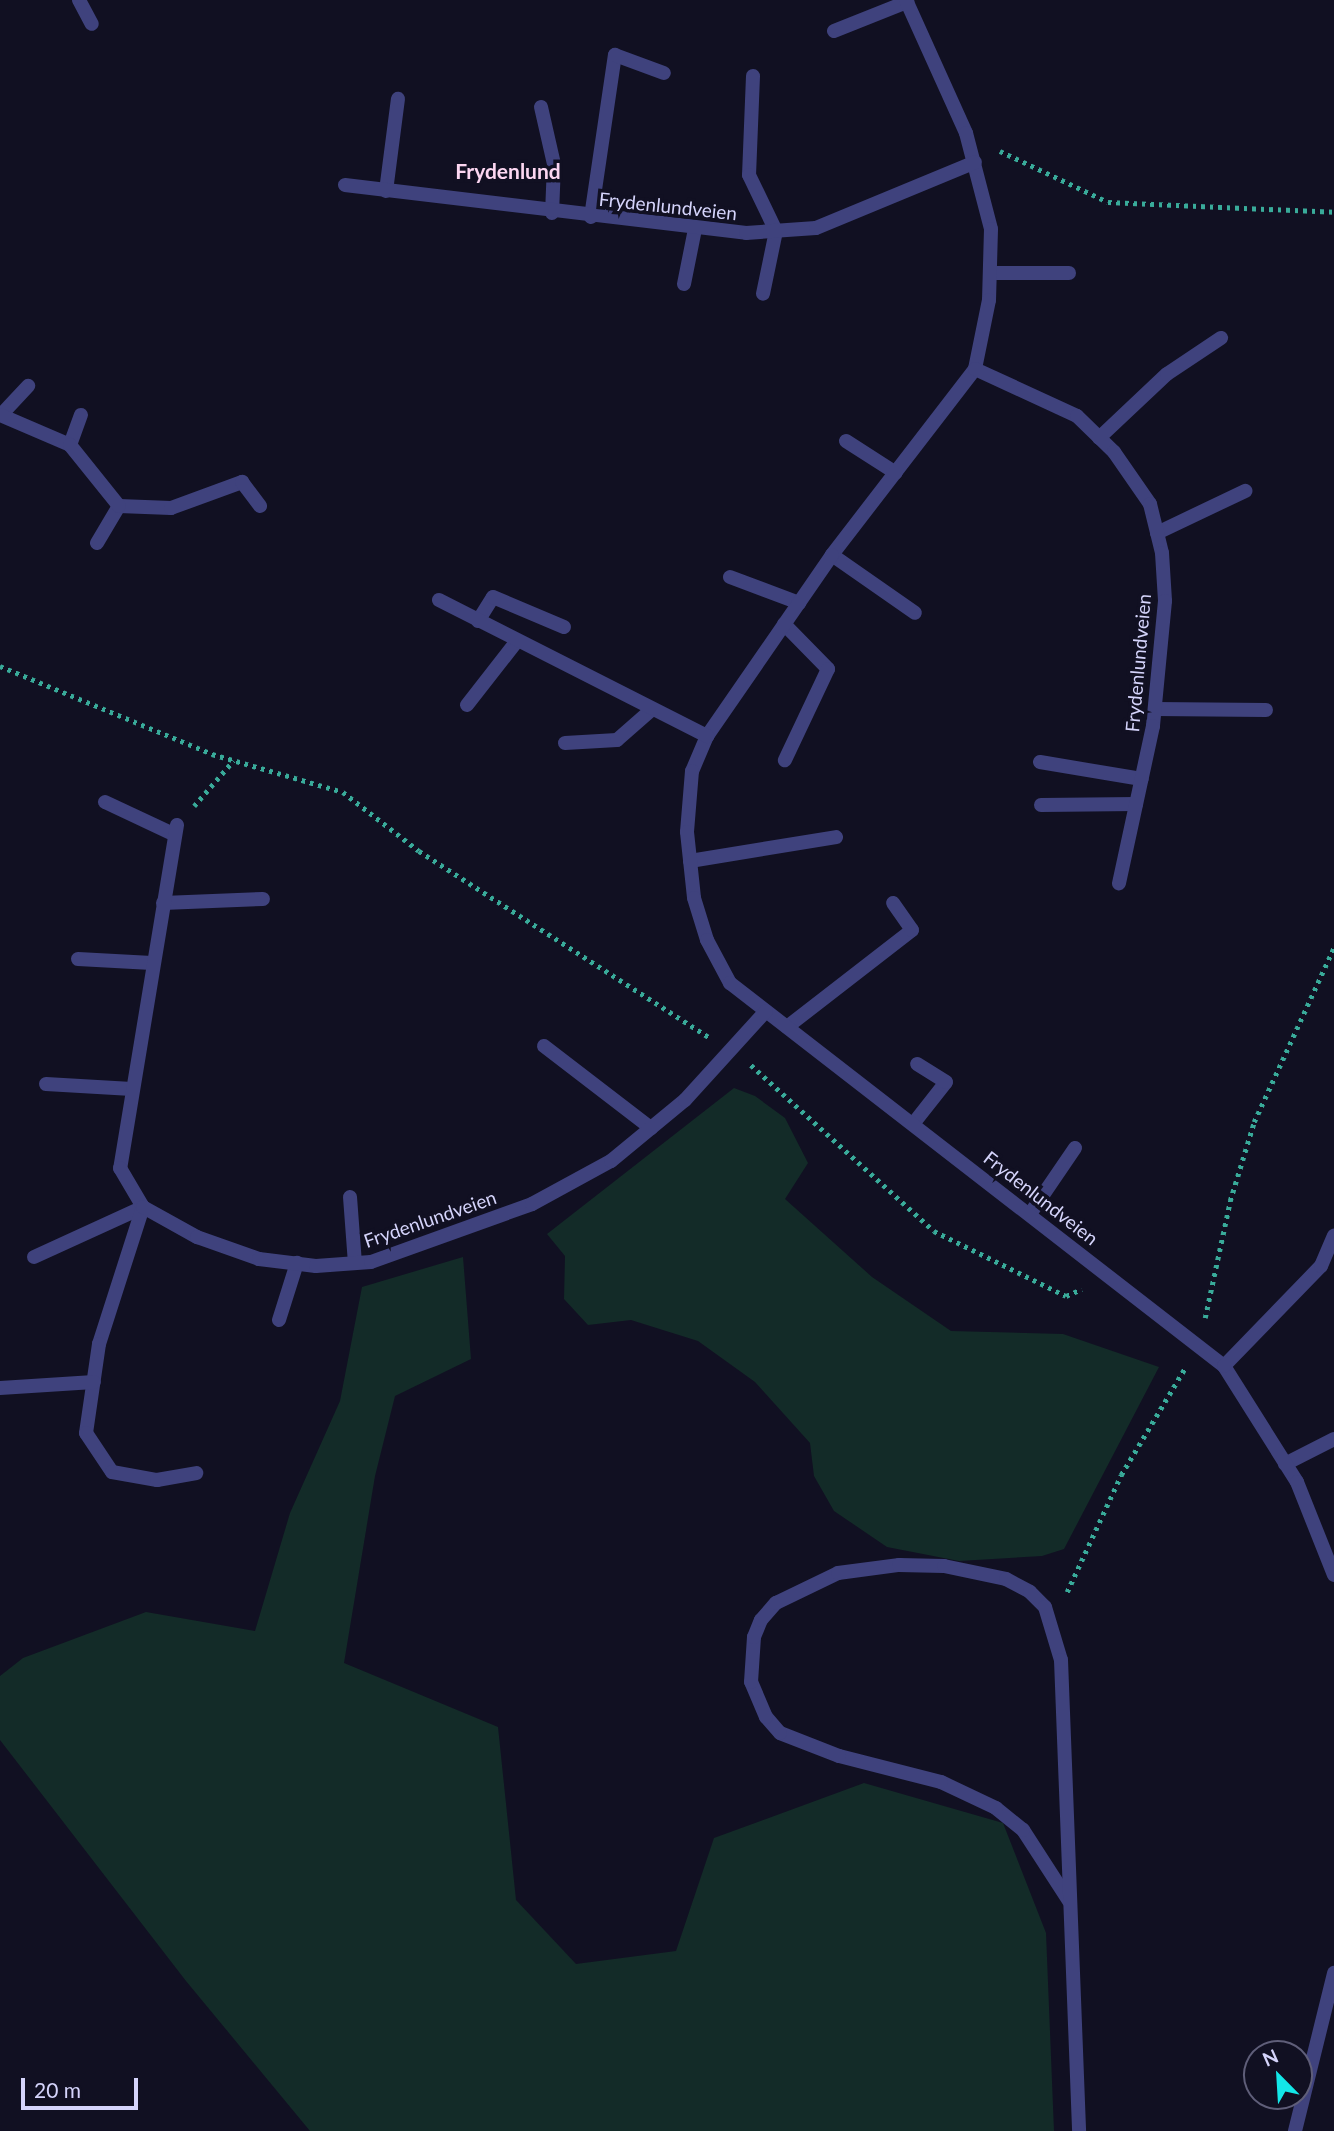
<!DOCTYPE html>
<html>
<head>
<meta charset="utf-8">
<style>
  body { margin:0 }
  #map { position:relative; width:1334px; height:2131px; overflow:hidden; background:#111022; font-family:Lato,sans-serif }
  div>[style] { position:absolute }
  .green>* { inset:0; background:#132b28 }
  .path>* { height:4.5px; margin-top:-2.25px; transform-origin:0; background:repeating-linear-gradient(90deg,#39ab9a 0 3.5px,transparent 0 8.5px) }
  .lane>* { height:14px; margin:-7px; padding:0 7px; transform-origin:7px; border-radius:7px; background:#3f427d }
  .street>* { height:14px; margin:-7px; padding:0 7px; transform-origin:7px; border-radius:7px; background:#3f427d }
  span { translate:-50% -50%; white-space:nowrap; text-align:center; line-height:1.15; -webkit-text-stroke:7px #111022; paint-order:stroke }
  .street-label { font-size:19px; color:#d5d4fb }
  .neighbourhood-label { font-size:21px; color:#fcd6f1; font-weight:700 }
  .north { position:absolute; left:1243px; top:2040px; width:70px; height:70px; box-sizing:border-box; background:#111022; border:2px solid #5f5e79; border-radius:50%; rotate:336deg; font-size:19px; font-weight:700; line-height:28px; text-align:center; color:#d5d4fb }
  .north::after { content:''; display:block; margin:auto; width:24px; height:32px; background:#13e7e8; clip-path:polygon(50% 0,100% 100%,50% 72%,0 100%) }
  .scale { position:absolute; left:21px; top:2078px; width:117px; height:32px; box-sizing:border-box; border:4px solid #d5d4fb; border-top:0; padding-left:9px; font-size:21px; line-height:24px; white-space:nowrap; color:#d5d4fb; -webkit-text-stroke:5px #111022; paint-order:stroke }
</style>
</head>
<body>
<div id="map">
  <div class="green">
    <div style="clip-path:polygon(734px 1088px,755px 1096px,785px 1118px,808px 1163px,785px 1199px,872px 1277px,951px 1331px,1063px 1334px,1159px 1367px,1064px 1549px,1042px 1556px,959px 1561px,887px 1547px,834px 1511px,814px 1476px,810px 1443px,755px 1382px,698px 1341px,631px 1320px,588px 1325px,564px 1299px,565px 1256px,547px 1234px)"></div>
    <div style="clip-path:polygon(463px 1257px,471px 1359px,395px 1396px,375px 1476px,344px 1663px,498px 1727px,516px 1900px,576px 1964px,676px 1951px,714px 1838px,864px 1783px,1003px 1823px,1046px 1933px,1054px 2131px,310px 2131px,186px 1981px,0 1740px,0 1676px,23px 1658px,146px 1612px,255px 1631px,290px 1513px,340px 1401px,362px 1287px)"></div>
  </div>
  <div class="path">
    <div style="left:1000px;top:151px;width:119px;rotate:25.3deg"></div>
    <div style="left:1108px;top:202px;width:226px;rotate:2.5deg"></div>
    <div style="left:0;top:666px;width:230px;rotate:22.5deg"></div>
    <div style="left:212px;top:754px;width:136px;rotate:16.2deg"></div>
    <div style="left:343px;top:792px;width:96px;rotate:37.8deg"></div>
    <div style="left:419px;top:851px;width:345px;rotate:32.7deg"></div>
    <div style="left:194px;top:806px;width:60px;rotate:-49.1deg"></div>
    <div style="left:751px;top:1065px;width:247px;rotate:42.2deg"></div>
    <div style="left:934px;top:1231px;width:147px;rotate:26.2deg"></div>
    <div style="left:1066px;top:1296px;width:17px;rotate:-24deg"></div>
    <div style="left:1205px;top:1318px;width:120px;rotate:-77.9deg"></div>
    <div style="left:1230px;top:1201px;width:83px;rotate:-73.1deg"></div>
    <div style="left:1254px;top:1122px;width:192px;rotate:-65.4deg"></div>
    <div style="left:1067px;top:1592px;width:129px;rotate:-65.2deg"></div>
    <div style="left:1121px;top:1475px;width:125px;rotate:-59.1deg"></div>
  </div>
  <div class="lane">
    <div style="left:79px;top:0;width:27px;rotate:62deg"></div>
    <div style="left:834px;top:31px;width:79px;rotate:-21.7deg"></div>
    <div style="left:753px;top:76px;width:99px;rotate:92.3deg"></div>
    <div style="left:749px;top:175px;width:62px;rotate:64.3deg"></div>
    <div style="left:776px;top:231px;width:64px;rotate:101.7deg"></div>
    <div style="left:541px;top:107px;width:58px;rotate:77.2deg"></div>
    <div style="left:554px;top:164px;width:49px;rotate:92.3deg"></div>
    <div style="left:386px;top:191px;width:93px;rotate:-82.6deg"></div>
    <div style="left:591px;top:217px;width:164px;rotate:-81.6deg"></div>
    <div style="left:615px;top:55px;width:52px;rotate:20.2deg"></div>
    <div style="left:990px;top:273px;width:79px"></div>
    <div style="left:684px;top:284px;width:56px;rotate:-78.7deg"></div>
    <div style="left:1px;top:415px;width:40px;rotate:-47deg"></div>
    <div style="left:1099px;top:438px;width:93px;rotate:-43.3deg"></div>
    <div style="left:1167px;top:374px;width:65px;rotate:-33.7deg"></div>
    <div style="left:846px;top:441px;width:59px;rotate:32.6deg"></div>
    <div style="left:70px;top:445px;width:32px;rotate:-70deg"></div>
    <div style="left:1157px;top:533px;width:98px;rotate:-25.5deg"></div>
    <div style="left:97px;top:543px;width:43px;rotate:-59.3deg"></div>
    <div style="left:119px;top:506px;width:52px;rotate:2.2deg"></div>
    <div style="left:171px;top:508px;width:76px;rotate:-20.1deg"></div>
    <div style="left:242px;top:482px;width:30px;rotate:53deg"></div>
    <div style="left:832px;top:555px;width:101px;rotate:34.9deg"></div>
    <div style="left:730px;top:577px;width:74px;rotate:20.6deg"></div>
    <div style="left:478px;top:621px;width:28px;rotate:-58deg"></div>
    <div style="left:493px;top:597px;width:77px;rotate:22.9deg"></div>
    <div style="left:784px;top:624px;width:63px;rotate:45.6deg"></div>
    <div style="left:828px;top:669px;width:101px;rotate:115.3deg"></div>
    <div style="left:467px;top:705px;width:81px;rotate:-52deg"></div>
    <div style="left:1155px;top:709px;width:111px;rotate:0.5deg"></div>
    <div style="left:565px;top:743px;width:52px;rotate:-3.3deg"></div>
    <div style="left:617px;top:740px;width:44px;rotate:-41.3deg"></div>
    <div style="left:1040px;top:762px;width:103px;rotate:9.5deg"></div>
    <div style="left:105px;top:802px;width:75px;rotate:25.2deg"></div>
    <div style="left:1041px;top:805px;width:95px;rotate:-0.6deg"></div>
    <div style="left:690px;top:861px;width:148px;rotate:-9.3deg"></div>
    <div style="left:163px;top:903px;width:100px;rotate:-2.3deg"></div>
    <div style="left:78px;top:959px;width:74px;rotate:3.1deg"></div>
    <div style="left:787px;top:1027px;width:158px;rotate:-37.8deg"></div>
    <div style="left:912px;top:930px;width:33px;rotate:-125deg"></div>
    <div style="left:544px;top:1046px;width:135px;rotate:37.5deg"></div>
    <div style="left:46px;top:1084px;width:86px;rotate:3.3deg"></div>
    <div style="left:913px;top:1124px;width:53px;rotate:-51.8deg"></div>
    <div style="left:946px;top:1082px;width:34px;rotate:-148deg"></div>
    <div style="left:350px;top:1197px;width:66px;rotate:85.7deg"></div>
    <div style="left:1030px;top:1214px;width:80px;rotate:-55.7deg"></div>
    <div style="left:34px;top:1257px;width:120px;rotate:-24.6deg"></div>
    <div style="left:143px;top:1207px;width:144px;rotate:107.8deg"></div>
    <div style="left:99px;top:1344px;width:90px;rotate:98.3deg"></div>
    <div style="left:86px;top:1433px;width:47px;rotate:56.3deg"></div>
    <div style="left:112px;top:1472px;width:46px;rotate:10.1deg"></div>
    <div style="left:157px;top:1480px;width:40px;rotate:-10deg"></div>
    <div style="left:279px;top:1320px;width:60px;rotate:-72.5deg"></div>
    <div style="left:0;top:1388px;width:94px;rotate:-3.7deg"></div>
    <div style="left:1285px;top:1464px;width:55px;rotate:-27deg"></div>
    <div style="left:1069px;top:1901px;width:85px;rotate:-122.9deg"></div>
    <div style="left:1023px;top:1830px;width:35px;rotate:-141deg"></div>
    <div style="left:996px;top:1808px;width:61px;rotate:-154.7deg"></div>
    <div style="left:941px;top:1782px;width:105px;rotate:-165.7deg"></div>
    <div style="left:839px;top:1756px;width:63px;rotate:-158.7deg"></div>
    <div style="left:780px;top:1733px;width:21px;rotate:-131deg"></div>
    <div style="left:766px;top:1717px;width:38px;rotate:-113deg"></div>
    <div style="left:751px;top:1682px;width:45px;rotate:-86.2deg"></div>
    <div style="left:754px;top:1637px;width:18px;rotate:-68deg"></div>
    <div style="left:761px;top:1620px;width:23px;rotate:-49deg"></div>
    <div style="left:776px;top:1603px;width:69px;rotate:-25.8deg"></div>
    <div style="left:838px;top:1573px;width:62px;rotate:-7.5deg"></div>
    <div style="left:899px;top:1565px;width:45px;rotate:1.3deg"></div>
    <div style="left:944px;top:1566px;width:63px;rotate:11.8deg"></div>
    <div style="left:1006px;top:1579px;width:27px;rotate:28deg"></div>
    <div style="left:1030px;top:1592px;width:21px;rotate:45deg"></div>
    <div style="left:1045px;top:1607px;width:55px;rotate:73.2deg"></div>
    <div style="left:1061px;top:1660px;width:471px;rotate:87.8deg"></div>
  </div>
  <div class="street">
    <div style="left:906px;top:0;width:146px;rotate:65.7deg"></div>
    <div style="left:966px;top:133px;width:99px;rotate:75.4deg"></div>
    <div style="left:991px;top:229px;width:71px;rotate:91.6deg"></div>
    <div style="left:989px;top:300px;width:70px;rotate:101.5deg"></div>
    <div style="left:975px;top:369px;width:235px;rotate:127.6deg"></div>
    <div style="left:832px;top:555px;width:220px;rotate:124.6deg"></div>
    <div style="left:707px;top:736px;width:38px;rotate:113deg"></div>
    <div style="left:692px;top:771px;width:61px;rotate:94.7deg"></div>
    <div style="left:687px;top:832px;width:66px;rotate:83.9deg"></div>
    <div style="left:694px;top:898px;width:44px;rotate:72.8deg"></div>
    <div style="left:707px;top:940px;width:49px;rotate:61.9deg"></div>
    <div style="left:730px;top:983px;width:625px;rotate:37.79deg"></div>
    <div style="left:1224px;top:1366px;width:137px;rotate:57.8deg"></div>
    <div style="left:1297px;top:1482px;width:100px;rotate:68.3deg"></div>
    <div style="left:345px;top:185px;width:404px;rotate:6.8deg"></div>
    <div style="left:746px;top:233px;width:70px;rotate:-4.1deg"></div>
    <div style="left:816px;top:228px;width:172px;rotate:-22.5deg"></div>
    <div style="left:975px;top:369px;width:112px;rotate:24.7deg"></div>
    <div style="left:1077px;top:416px;width:52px;rotate:44.2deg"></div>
    <div style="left:1114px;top:452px;width:63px;rotate:55.3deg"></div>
    <div style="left:1150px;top:504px;width:50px;rotate:76.2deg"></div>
    <div style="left:1162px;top:553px;width:48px;rotate:86.4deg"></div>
    <div style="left:1165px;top:601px;width:126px;rotate:95.5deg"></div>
    <div style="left:1153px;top:726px;width:161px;rotate:102.2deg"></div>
    <div style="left:0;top:415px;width:76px;rotate:23.2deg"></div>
    <div style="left:70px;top:445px;width:78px;rotate:51.2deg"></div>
    <div style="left:439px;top:600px;width:301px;rotate:26.9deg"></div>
    <div style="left:177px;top:825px;width:348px;rotate:99.4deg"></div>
    <div style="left:120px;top:1168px;width:45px;rotate:59.5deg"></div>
    <div style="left:143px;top:1207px;width:62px;rotate:29.1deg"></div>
    <div style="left:197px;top:1237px;width:66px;rotate:19.5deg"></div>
    <div style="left:259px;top:1259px;width:57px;rotate:7deg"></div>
    <div style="left:316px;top:1266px;width:55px;rotate:-4.2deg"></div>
    <div style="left:371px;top:1262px;width:171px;rotate:-19.8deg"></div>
    <div style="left:532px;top:1204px;width:90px;rotate:-28.6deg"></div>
    <div style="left:611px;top:1161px;width:96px;rotate:-39.5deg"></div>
    <div style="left:685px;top:1100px;width:120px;rotate:-47.7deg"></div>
    <div style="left:1224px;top:1366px;width:139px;rotate:-45.9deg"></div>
    <div style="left:1321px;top:1266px;width:33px;rotate:-67deg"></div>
    <div style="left:1295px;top:2131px;width:163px;rotate:-76.1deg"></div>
  </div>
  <div class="street-label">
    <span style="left:668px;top:206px;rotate:6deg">Frydenlundveien</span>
    <span style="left:1138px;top:663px;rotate:-85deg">Frydenlundveien</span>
    <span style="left:1041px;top:1198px;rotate:38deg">Frydenlundveien</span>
    <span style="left:430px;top:1219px;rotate:-19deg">Frydenlundveien</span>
  </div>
  <div class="neighbourhood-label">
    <span style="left:508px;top:171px">Frydenlund</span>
  </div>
  <div class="north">N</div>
  <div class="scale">20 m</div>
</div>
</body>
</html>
